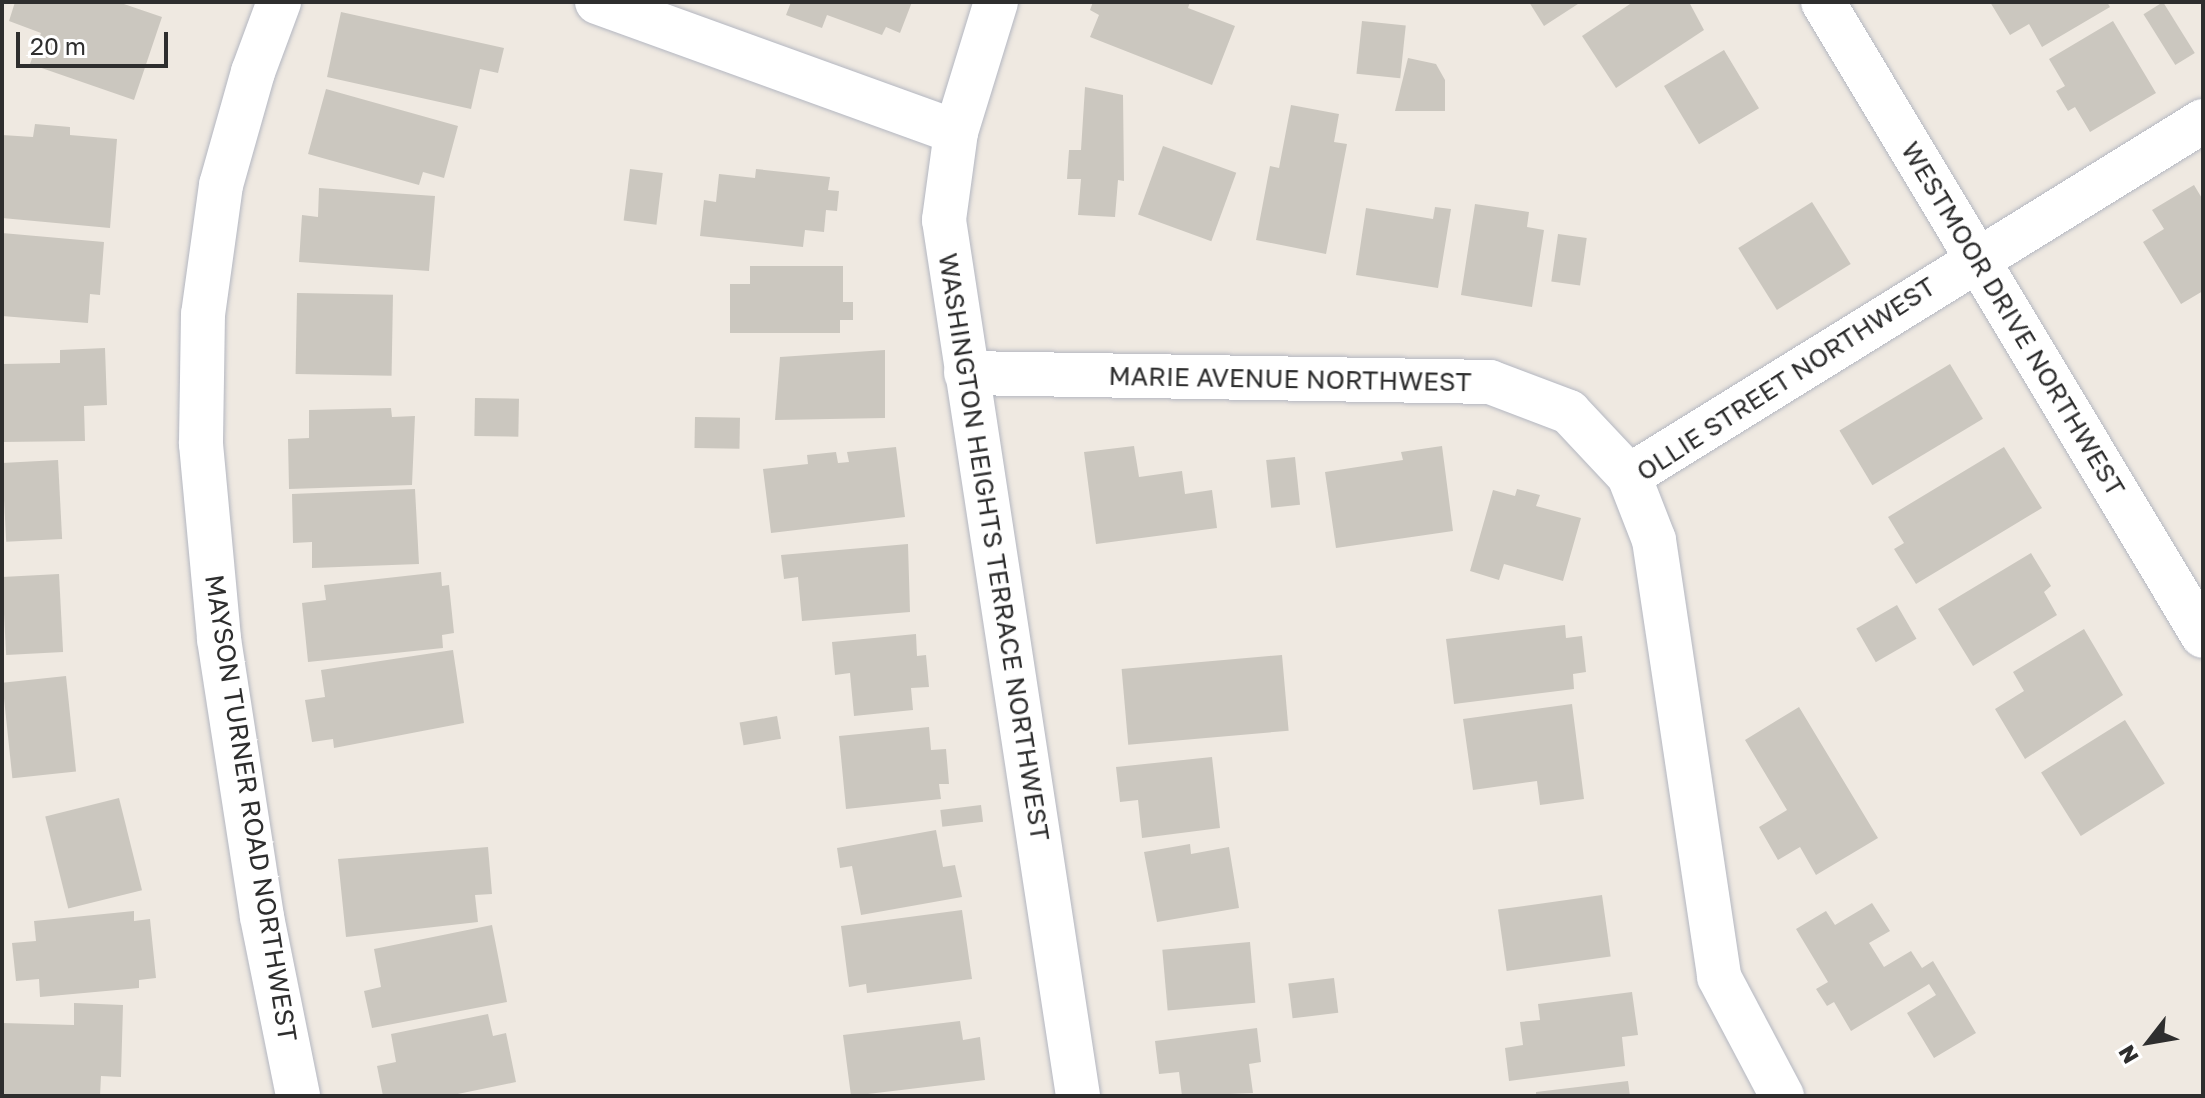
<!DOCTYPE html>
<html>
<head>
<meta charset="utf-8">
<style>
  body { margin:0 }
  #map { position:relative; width:2205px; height:1098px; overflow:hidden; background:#efe9e1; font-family:"Golos Text",sans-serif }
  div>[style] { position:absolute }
  .building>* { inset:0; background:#cbc7bf; transform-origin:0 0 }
  .roads { filter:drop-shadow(0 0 2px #b4b7c1) drop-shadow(0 0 2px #b4b7c1) }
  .minor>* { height:44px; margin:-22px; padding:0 22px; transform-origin:22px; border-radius:22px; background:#fff }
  span { translate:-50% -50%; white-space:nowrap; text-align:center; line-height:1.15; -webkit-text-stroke:8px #fff; paint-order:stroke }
  .street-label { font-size:26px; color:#2e2e2e }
  .frame { position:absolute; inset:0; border:4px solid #2e2e2e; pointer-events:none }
  .north { position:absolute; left:2109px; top:1002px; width:80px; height:80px; -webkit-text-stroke:6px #fff; paint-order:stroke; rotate:239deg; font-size:22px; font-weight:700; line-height:32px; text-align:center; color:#2e2e2e }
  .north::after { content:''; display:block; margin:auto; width:28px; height:36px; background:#2e2e2e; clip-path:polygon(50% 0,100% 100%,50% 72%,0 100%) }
  .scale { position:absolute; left:16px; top:32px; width:152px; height:36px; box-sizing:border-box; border:4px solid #2e2e2e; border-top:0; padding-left:10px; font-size:24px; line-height:28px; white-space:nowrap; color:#2e2e2e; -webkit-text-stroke:6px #fff; paint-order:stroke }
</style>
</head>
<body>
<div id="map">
  <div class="building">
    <div style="clip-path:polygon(15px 2px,118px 2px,162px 17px,134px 100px,30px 64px,41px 33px,9px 21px)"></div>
    <div style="clip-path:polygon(791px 2px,912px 2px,900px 33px,886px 27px,882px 35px,827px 15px,822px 28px,786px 15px)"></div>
    <div style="clip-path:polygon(1093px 2px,1190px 2px,1188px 8px,1235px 26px,1212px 85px,1090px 37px,1099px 15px,1090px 10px)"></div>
    <div style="clip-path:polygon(1529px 2px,1581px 2px,1544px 26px)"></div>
    <div style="clip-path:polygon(1633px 2px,1689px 2px,1704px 30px,1616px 88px,1582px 36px)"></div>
    <div style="clip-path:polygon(1990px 2px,2107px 2px,2110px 7px,2042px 47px,2029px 24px,2010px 35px)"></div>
    <div style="left:2163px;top:2px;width:60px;height:23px;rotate:58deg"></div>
    <div style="clip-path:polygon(341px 12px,504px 48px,498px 73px,480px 69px,471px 109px,327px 77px)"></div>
    <div style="left:1362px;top:21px;width:44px;height:53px;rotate:6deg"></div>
    <div style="clip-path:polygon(2113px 21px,2156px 93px,2090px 132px,2075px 107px,2068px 111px,2056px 91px,2065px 86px,2049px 59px)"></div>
    <div style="left:1724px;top:50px;width:68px;height:70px;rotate:59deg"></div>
    <div style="clip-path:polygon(1408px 58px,1436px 64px,1445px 80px,1445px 111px,1395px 111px)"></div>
    <div style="clip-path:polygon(1085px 87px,1123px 95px,1124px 181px,1118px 180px,1115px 217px,1078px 215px,1081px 179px,1067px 179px,1069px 150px,1081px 150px)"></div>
    <div style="clip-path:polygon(326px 89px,458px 126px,444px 178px,423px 172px,419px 185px,308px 154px)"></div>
    <div style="clip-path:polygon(1291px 105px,1339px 114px,1334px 142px,1347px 144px,1326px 254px,1256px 240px,1270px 166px,1279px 168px)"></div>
    <div style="clip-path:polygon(35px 124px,70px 127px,70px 135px,117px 139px,110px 228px,2px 218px,2px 135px,33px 137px)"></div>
    <div style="left:1163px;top:146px;width:78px;height:73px;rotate:20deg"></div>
    <div style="left:630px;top:169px;width:33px;height:52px;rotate:7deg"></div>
    <div style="clip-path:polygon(756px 169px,830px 177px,828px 190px,839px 191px,837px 211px,826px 210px,824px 232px,805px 230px,803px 247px,700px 236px,704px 200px,716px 202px,719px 174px,755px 178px)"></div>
    <div style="clip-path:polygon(2194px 185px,2203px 200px,2203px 291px,2181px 304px,2143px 242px,2164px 229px,2152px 210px)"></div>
    <div style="clip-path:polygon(319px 188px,435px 196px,429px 271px,299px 262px,302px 215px,318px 217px)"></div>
    <div style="left:1812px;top:202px;width:73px;height:87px;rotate:58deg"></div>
    <div style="clip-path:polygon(1475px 204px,1529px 212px,1527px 227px,1544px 230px,1532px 307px,1461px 295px)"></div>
    <div style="clip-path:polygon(1435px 207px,1451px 209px,1438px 288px,1356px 275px,1366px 208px,1433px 219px)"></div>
    <div style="clip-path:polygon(2px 233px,104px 242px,100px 295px,90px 294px,88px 323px,2px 316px)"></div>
    <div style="left:1558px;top:234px;width:29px;height:48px;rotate:8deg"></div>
    <div style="clip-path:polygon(750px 266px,843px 266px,843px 302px,853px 302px,853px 320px,840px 320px,840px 333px,730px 333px,730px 284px,750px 284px)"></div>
    <div style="left:297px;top:293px;width:96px;height:81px;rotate:1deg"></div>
    <div style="clip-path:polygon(105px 348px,107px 405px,84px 406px,85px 441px,2px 442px,2px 364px,60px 363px,60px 350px)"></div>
    <div style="clip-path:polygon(885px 350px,885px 418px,775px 420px,780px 357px)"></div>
    <div style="left:1950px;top:364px;width:64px;height:129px;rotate:59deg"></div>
    <div style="left:475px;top:398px;width:44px;height:38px;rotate:1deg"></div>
    <div style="clip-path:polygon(391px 408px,392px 417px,415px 416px,412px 485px,289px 489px,288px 439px,309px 438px,309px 410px)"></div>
    <div style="left:695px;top:417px;width:45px;height:31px;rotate:1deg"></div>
    <div style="clip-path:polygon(1134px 446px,1139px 477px,1182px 471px,1185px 494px,1212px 490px,1217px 528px,1096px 544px,1084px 452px)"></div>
    <div style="clip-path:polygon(1442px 446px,1453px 531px,1336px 548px,1325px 472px,1403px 460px,1401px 452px)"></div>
    <div style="clip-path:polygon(896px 447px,905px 517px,771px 533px,763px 469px,808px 464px,807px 455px,836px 452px,838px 463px,849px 462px,847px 452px)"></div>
    <div style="clip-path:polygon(2004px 447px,2042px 508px,1916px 584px,1894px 549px,1904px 543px,1888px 517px)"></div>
    <div style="left:1295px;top:457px;width:48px;height:29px;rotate:84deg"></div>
    <div style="left:58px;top:460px;width:79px;height:56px;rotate:87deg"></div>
    <div style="clip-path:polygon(415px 489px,419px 564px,312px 568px,312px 542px,293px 543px,292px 494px)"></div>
    <div style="clip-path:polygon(1517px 489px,1540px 495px,1536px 506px,1581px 518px,1563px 581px,1504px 564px,1499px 580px,1470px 571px,1493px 490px,1515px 496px)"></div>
    <div style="clip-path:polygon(908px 544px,910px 612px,802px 621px,798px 577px,784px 579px,781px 555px)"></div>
    <div style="clip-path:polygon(2031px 553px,2051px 586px,2044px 592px,2057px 615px,1973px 666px,1938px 609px)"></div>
    <div style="clip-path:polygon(441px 572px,442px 586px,449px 585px,454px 633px,442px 635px,443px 648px,308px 662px,302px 603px,326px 600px,324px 585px)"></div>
    <div style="left:59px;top:574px;width:78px;height:57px;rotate:87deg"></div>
    <div style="left:1897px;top:605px;width:39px;height:47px;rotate:60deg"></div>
    <div style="clip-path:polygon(1565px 625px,1566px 638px,1582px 636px,1586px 672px,1573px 674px,1574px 689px,1454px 704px,1446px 639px)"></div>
    <div style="clip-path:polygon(2084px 629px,2123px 695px,2025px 759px,1995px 709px,2024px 691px,2013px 672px)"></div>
    <div style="clip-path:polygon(916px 634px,917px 656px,926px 655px,929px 687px,911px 688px,913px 710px,854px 716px,850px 673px,835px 675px,832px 642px)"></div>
    <div style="clip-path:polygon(453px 650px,464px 723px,334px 748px,333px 739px,312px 742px,305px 700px,325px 697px,321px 670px)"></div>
    <div style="left:1282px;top:655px;width:76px;height:161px;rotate:85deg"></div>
    <div style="left:66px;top:676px;width:96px;height:64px;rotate:84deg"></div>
    <div style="clip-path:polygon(1572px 704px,1584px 799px,1540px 805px,1537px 781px,1473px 790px,1463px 719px)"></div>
    <div style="clip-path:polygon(1799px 707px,1878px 838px,1816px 875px,1800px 847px,1778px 860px,1759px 827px,1787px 810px,1745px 740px)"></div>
    <div style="left:777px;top:716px;width:23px;height:38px;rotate:80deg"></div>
    <div style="left:2125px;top:720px;width:75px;height:99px;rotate:58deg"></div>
    <div style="clip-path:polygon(929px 727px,931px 750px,946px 749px,949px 784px,939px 784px,941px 799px,846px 809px,839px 736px)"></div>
    <div style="clip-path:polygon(1212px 757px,1220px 828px,1142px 838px,1138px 800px,1120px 802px,1116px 767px)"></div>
    <div style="left:119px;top:798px;width:95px;height:76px;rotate:76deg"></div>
    <div style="left:981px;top:805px;width:17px;height:41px;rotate:83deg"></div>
    <div style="clip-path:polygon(936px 830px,943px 867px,955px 865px,962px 897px,861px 915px,852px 866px,840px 868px,837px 848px)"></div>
    <div style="clip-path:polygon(1190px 844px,1191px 854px,1229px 847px,1239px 908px,1157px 922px,1144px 852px)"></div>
    <div style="clip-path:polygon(488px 847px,492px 894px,475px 895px,478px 922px,346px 937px,338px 859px)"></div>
    <div style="left:1602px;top:895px;width:62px;height:105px;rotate:82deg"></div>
    <div style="clip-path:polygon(1872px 903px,1890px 931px,1869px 943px,1884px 967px,1911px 951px,1922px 968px,1933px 961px,1976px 1033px,1934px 1058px,1907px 1013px,1936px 995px,1929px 984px,1851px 1031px,1834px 1002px,1827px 1006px,1816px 989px,1828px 982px,1796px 929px,1826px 911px,1835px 925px)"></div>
    <div style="clip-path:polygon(962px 910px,972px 979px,867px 993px,866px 984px,849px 987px,841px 926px)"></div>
    <div style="clip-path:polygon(134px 911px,134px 921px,150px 919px,156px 978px,139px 980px,139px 988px,40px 997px,39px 979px,16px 981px,12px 943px,36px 941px,34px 921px)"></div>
    <div style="clip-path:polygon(492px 925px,507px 1002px,372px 1028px,364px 991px,381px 987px,374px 949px)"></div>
    <div style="left:1250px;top:942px;width:61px;height:88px;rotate:85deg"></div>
    <div style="left:1334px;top:978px;width:35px;height:46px;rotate:83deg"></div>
    <div style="clip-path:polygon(1632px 992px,1638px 1035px,1622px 1037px,1625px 1066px,1509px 1081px,1505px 1048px,1523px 1045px,1520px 1022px,1540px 1020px,1538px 1004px)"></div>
    <div style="clip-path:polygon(74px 1003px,123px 1005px,121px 1077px,101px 1076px,100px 1096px,2px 1096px,2px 1023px,74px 1025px)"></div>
    <div style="clip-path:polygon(488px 1014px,493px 1036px,506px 1033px,516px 1082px,448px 1096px,383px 1096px,377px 1066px,396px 1062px,391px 1034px)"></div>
    <div style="clip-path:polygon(960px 1021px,963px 1040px,980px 1037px,985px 1080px,851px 1096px,843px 1035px)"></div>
    <div style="clip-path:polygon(1257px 1028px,1261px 1062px,1249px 1064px,1253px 1093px,1182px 1096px,1179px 1072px,1159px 1074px,1155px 1041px)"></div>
    <div style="clip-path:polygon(1628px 1081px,1630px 1096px,1536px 1096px,1536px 1092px)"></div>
  </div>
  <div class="roads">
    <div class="minor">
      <div style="left:279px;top:2px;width:75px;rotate:110.4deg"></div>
      <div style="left:253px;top:72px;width:117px;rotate:105.8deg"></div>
      <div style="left:221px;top:185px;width:130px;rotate:97.9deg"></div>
      <div style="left:203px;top:314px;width:130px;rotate:90.9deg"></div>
      <div style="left:201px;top:444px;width:196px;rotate:84.7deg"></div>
      <div style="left:219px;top:639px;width:281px;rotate:81.2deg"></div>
      <div style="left:262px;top:917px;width:183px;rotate:78.6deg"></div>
      <div style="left:597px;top:2px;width:382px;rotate:19.9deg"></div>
      <div style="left:996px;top:2px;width:136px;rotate:107.1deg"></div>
      <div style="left:956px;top:132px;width:89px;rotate:97.8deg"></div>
      <div style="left:944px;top:220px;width:886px;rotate:81.3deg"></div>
      <div style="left:1823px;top:2px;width:739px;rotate:59.06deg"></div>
      <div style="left:966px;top:373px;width:524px;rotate:0.98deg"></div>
      <div style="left:1490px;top:382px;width:85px;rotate:20.8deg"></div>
      <div style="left:1569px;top:412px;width:88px;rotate:46.8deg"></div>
      <div style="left:1629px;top:476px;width:69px;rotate:68.7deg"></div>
      <div style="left:1654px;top:540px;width:442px;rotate:81.5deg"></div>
      <div style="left:1719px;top:977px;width:135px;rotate:62.1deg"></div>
      <div style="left:1629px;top:476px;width:675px;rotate:-31.74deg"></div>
    </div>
  </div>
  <div class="street-label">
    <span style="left:2013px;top:319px;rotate:59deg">WESTMOOR DRIVE NORTHWEST</span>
    <span style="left:1290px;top:379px;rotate:1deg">MARIE AVENUE NORTHWEST</span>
    <span style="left:1786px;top:379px;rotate:-33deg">OLLIE STREET NORTHWEST</span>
    <span style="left:994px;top:547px;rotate:81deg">WASHINGTON HEIGHTS TERRACE NORTHWEST</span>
    <span style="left:251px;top:808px;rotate:81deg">MAYSON TURNER ROAD NORTHWEST</span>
  </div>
  <div class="frame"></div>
  <div class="north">N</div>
  <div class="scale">20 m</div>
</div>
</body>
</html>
